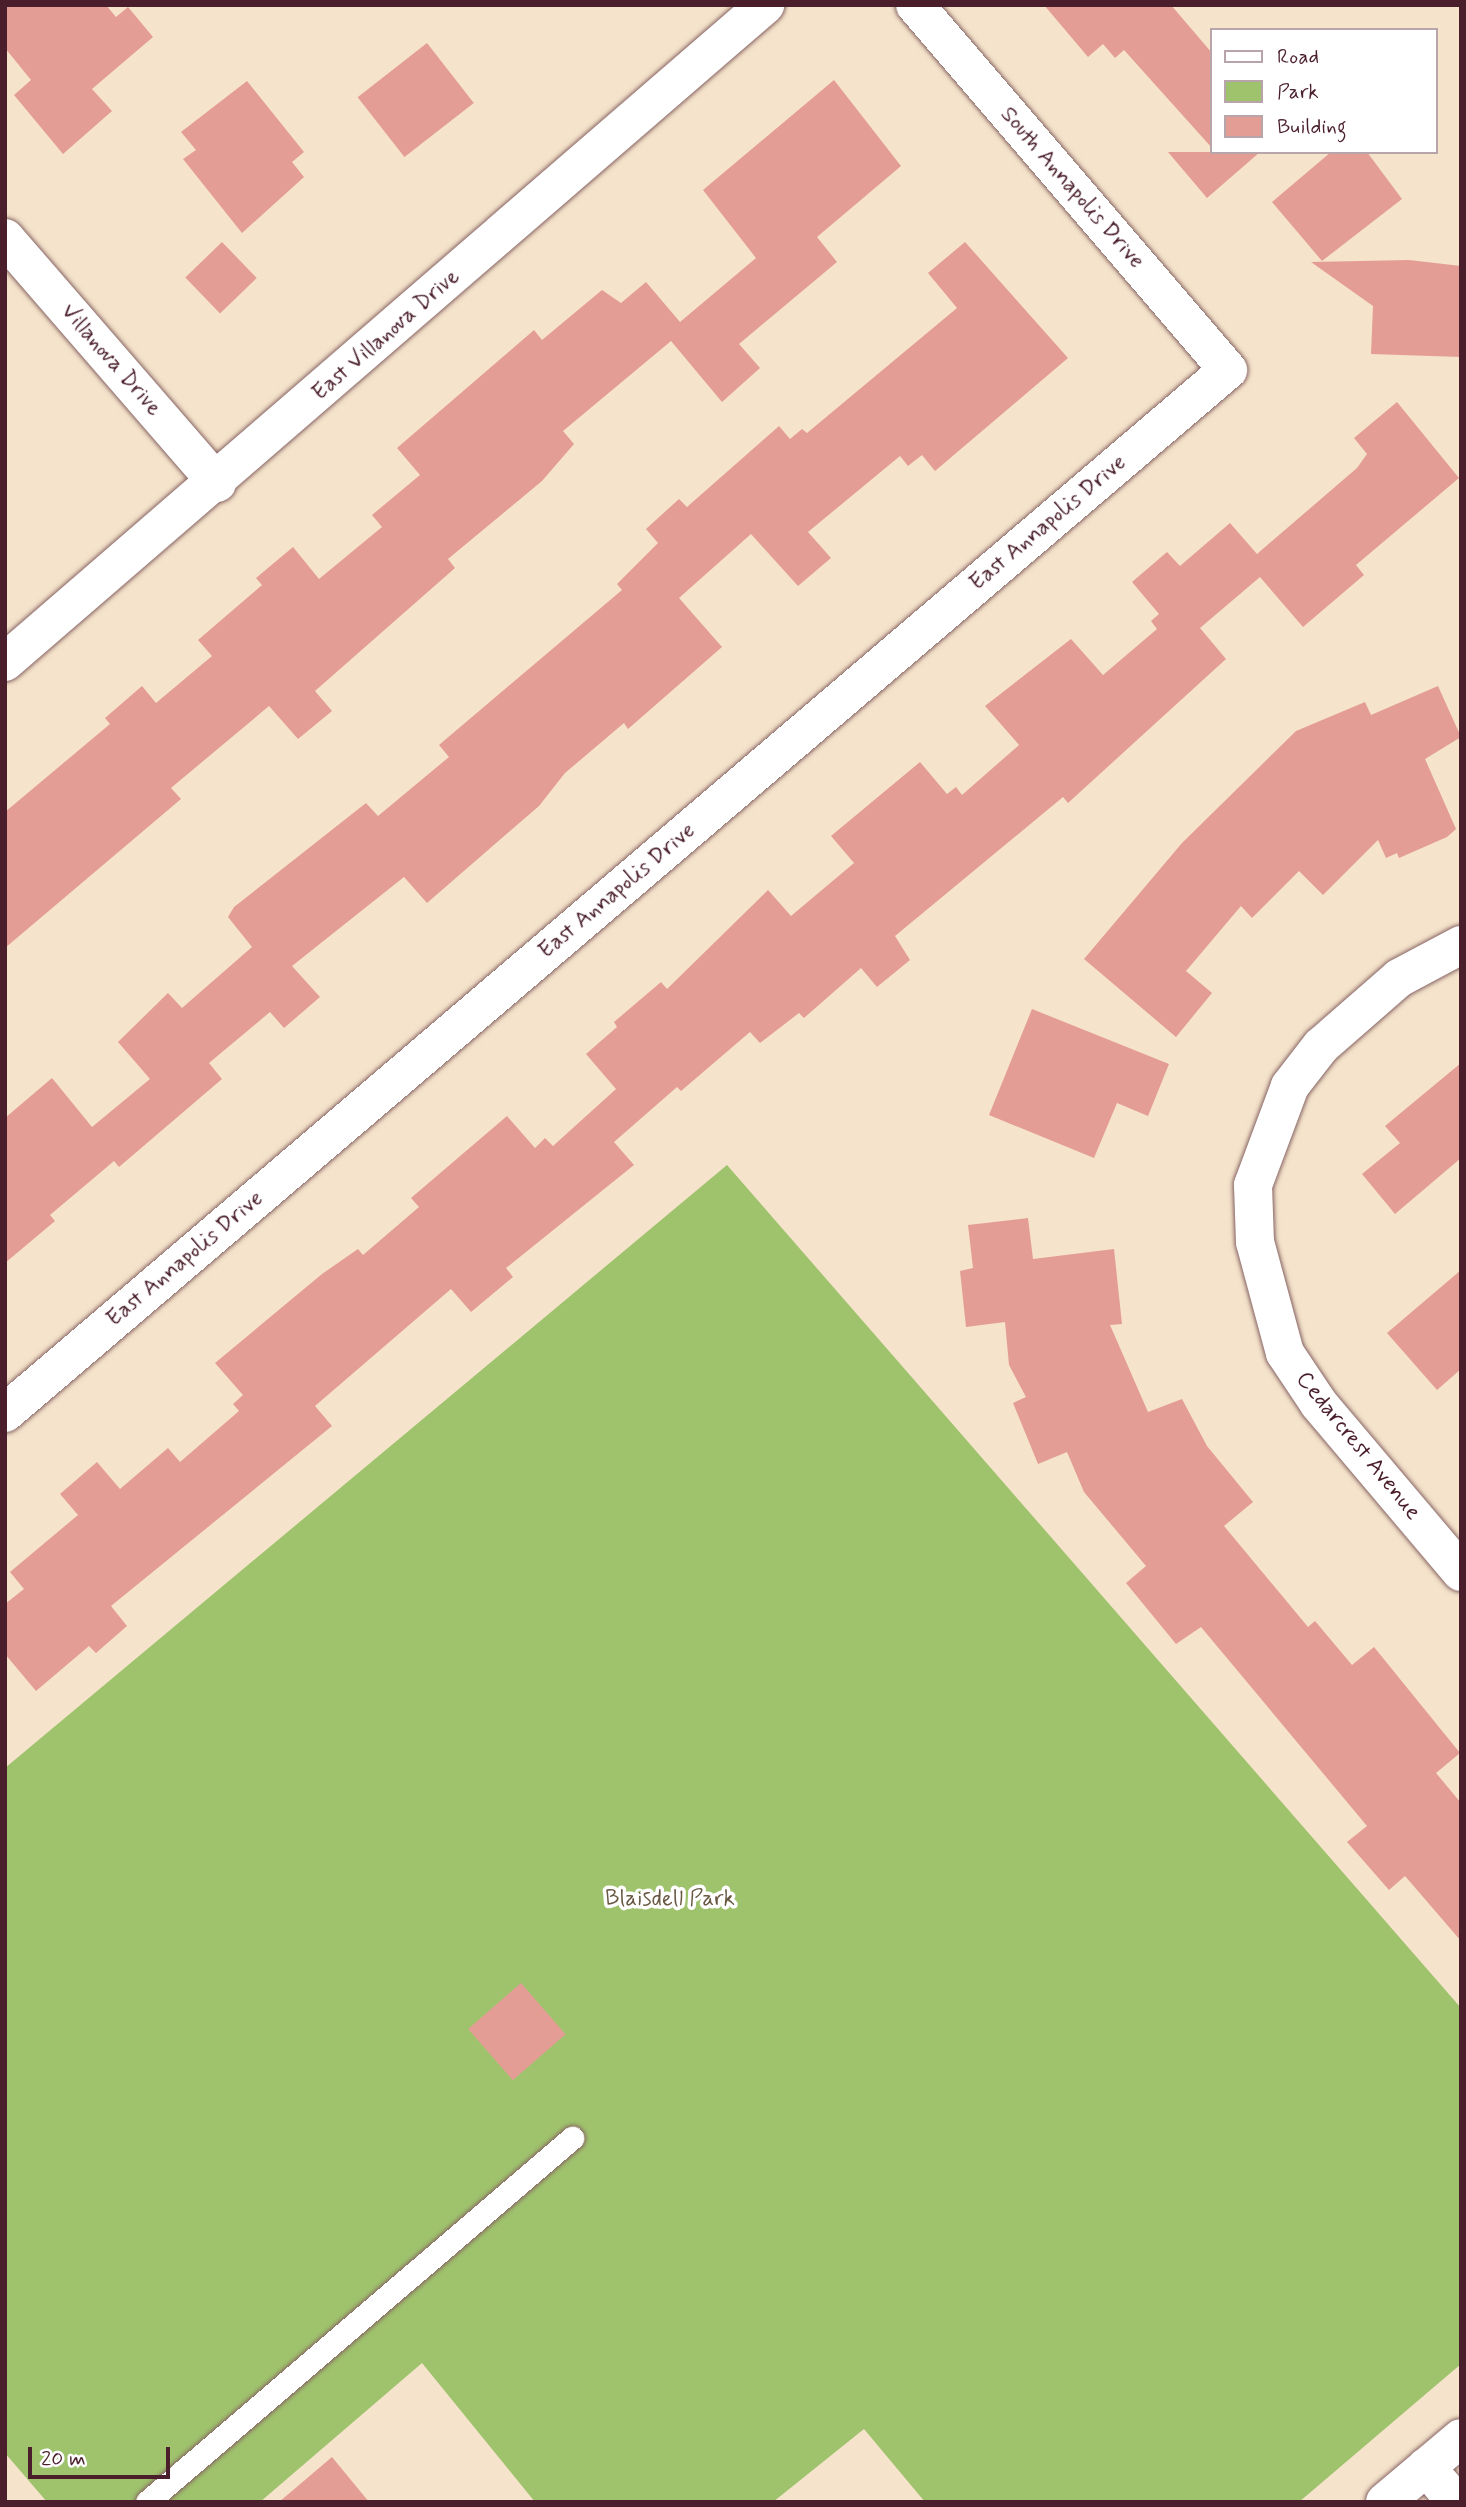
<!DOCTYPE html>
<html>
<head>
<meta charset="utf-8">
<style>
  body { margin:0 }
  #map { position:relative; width:1466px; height:2507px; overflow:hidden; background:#f5e3cb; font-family:Mynerve,sans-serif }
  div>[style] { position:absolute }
  .green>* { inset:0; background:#9fc36d }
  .building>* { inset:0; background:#e49d95; transform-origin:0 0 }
  .roads { filter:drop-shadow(0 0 2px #866463) drop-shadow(0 0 2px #866463) }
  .service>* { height:23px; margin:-11.5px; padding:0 11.5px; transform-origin:11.5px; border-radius:11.5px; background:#fff }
  .minor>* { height:38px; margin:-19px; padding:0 19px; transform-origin:19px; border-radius:19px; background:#fff }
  span { translate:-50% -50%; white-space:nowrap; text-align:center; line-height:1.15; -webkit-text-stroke:7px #fff; paint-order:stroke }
  .street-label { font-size:23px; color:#4a1f2b }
  .park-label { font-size:23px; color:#685842 }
  .frame { position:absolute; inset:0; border:7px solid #4a1f2b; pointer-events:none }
  .legend { position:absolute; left:1210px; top:28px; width:228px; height:126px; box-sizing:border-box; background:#fff; border:2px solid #b7a5aa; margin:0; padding:9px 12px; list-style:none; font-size:21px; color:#4a1f2b }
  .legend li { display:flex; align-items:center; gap:14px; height:35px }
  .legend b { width:35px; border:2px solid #b7a5aa }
  .scale { position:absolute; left:28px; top:2447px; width:142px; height:32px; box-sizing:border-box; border:4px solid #4a1f2b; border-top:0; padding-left:9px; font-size:21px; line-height:24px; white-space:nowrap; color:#4a1f2b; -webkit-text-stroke:5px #fff; paint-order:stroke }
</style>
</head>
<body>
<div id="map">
  <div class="green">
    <div style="clip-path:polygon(727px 1165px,1461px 2008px,1461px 2364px,1299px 2502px,925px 2502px,864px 2429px,773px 2502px,535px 2502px,422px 2363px,260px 2502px,47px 2502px,5px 2453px,5px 1768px)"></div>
  </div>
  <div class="building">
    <div style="clip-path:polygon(5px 5px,106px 5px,116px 17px,128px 7px,153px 37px,92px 89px,112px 111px,63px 154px,14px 95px,31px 80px,5px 48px)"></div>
    <div style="clip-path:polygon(1044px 5px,1171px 5px,1212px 53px,1212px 148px,1124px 50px,1115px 58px,1103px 44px,1088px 57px)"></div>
    <div style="left:427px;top:43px;width:76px;height:88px;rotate:52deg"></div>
    <div style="clip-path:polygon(834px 80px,901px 166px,817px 237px,837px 262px,739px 344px,760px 368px,722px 402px,671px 341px,563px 431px,574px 444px,542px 481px,448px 559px,455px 568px,315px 691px,332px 711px,298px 739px,269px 706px,171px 788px,181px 799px,5px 948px,5px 812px,110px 724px,105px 718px,142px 686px,156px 703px,212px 656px,198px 640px,262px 585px,256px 578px,293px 547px,319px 579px,382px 527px,372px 515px,420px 475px,397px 448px,534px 330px,542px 340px,602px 290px,621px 303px,646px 282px,680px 322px,756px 258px,703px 190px)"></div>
    <div style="clip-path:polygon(247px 81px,304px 152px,292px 162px,304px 177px,242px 233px,183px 159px,196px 150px,181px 132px)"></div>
    <div style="clip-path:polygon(1168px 152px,1260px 152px,1207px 198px)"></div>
    <div style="clip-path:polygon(1331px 152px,1367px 152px,1402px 199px,1322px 261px,1272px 202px)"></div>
    <div style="left:222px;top:242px;width:50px;height:51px;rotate:46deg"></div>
    <div style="clip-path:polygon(965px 242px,1068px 358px,935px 471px,922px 455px,908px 466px,900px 456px,808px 532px,831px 558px,798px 586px,751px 534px,679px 598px,722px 647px,628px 729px,624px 723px,565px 773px,539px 806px,427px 903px,404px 877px,292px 966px,320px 997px,284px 1028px,270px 1012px,209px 1063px,222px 1079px,119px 1167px,114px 1161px,50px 1215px,55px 1221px,5px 1263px,5px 1118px,52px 1078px,92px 1127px,150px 1079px,118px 1042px,168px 993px,182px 1008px,252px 947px,228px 917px,234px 907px,366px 803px,378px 816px,449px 757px,439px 745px,622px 590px,617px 584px,658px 543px,646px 529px,679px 499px,687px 507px,779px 426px,790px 439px,802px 429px,807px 433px,957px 308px,928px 273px)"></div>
    <div style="clip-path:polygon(1409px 260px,1461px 266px,1461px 357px,1371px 354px,1373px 306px,1311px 262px)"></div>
    <div style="clip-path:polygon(1397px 402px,1459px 478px,1356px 565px,1364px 575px,1303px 627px,1260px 577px,1200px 628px,1226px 659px,1068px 803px,1063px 797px,895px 936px,910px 960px,877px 987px,861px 968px,804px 1018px,799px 1013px,760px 1043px,750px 1032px,681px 1091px,677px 1087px,614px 1142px,634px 1165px,506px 1268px,513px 1277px,471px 1312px,451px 1289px,315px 1406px,332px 1426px,111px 1606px,127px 1626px,96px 1653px,89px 1646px,36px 1691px,5px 1654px,5px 1604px,24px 1589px,10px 1572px,78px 1515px,60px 1494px,97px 1462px,120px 1489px,168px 1448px,180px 1462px,239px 1411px,233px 1404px,243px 1395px,215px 1363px,322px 1274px,358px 1249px,363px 1255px,419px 1207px,411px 1198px,507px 1116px,535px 1148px,545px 1138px,553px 1146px,616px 1089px,586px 1054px,617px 1027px,614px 1022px,661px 982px,667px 989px,768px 890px,791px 916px,854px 863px,831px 836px,920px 762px,947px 794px,956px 787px,962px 795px,1019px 745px,985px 706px,1071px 639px,1103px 675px,1157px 629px,1151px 621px,1159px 614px,1132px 582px,1167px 552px,1180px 566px,1230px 523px,1257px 554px,1357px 468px,1367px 454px,1354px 438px)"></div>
    <div style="clip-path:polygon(1438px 686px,1461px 737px,1425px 759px,1456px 829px,1447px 837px,1399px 858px,1397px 853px,1386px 858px,1378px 840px,1323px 895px,1299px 871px,1252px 918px,1241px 906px,1186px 971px,1212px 993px,1176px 1037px,1084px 959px,1182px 843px,1296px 731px,1365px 702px,1371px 715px)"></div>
    <div style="clip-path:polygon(1032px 1009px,1169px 1064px,1148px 1116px,1117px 1103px,1094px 1158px,989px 1115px)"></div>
    <div style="clip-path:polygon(1461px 1063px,1461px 1158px,1395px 1214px,1362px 1174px,1400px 1143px,1385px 1126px)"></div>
    <div style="clip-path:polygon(1028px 1218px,1033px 1259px,1114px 1249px,1122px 1324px,1110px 1325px,1148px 1412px,1182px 1399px,1207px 1446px,1253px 1502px,1224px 1526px,1308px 1627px,1315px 1621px,1352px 1665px,1374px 1647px,1460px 1753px,1436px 1773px,1461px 1803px,1461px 1941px,1405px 1876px,1389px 1890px,1347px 1842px,1367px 1826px,1201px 1627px,1176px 1644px,1126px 1583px,1146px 1566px,1084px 1492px,1067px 1452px,1038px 1464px,1013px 1403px,1026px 1397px,1009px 1365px,1005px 1322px,966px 1327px,960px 1271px,973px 1268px,968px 1225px)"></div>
    <div style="clip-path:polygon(1461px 1270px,1461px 1369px,1437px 1390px,1387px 1333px)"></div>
    <div style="left:521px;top:1983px;width:68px;height:70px;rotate:49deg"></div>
    <div style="clip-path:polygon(332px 2457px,369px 2502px,279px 2502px)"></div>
  </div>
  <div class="roads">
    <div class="service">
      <div style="left:147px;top:2502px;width:560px;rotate:-40.58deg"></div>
    </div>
    <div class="minor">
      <div style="left:5px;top:238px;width:324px;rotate:49.1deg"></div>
      <div style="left:5px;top:662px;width:1005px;rotate:-40.84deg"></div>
      <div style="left:1461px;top:945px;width:70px;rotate:152deg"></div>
      <div style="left:1399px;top:978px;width:103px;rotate:138.9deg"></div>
      <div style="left:1321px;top:1046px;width:51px;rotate:127.8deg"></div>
      <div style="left:1290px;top:1086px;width:106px;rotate:110.5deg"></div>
      <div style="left:1253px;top:1185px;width:57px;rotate:88deg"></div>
      <div style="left:1255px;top:1242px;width:115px;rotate:74.9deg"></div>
      <div style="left:1285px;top:1353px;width:61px;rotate:56.3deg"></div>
      <div style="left:1319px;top:1404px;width:220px;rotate:49.8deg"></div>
      <div style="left:5px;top:1413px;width:1607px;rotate:-40.46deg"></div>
      <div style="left:1228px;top:370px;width:481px;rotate:-130.6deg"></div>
      <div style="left:1426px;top:2467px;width:46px;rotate:49.4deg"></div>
      <div style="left:1385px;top:2502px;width:99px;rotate:-40.1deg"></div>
    </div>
  </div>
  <div class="street-label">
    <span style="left:1072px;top:188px;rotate:49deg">South Annapolis Drive</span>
    <span style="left:386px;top:335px;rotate:-41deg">East Villanova Drive</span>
    <span style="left:111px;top:360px;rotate:49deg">Villanova Drive</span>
    <span style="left:1048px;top:523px;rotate:-40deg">East Annapolis Drive</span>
    <span style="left:617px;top:891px;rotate:-40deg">East Annapolis Drive</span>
    <span style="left:185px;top:1259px;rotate:-40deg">East Annapolis Drive</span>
    <span style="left:1358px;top:1446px;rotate:51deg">Cedarcrest Avenue</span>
  </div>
  <div class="park-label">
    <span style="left:670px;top:1899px">Blaisdell Park</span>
  </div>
  <div class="frame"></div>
  <ul class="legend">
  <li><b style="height:9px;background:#fff"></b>Road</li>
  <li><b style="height:19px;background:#9fc36d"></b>Park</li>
  <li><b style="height:19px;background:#e49d95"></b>Building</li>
  </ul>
  <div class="scale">20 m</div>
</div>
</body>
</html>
